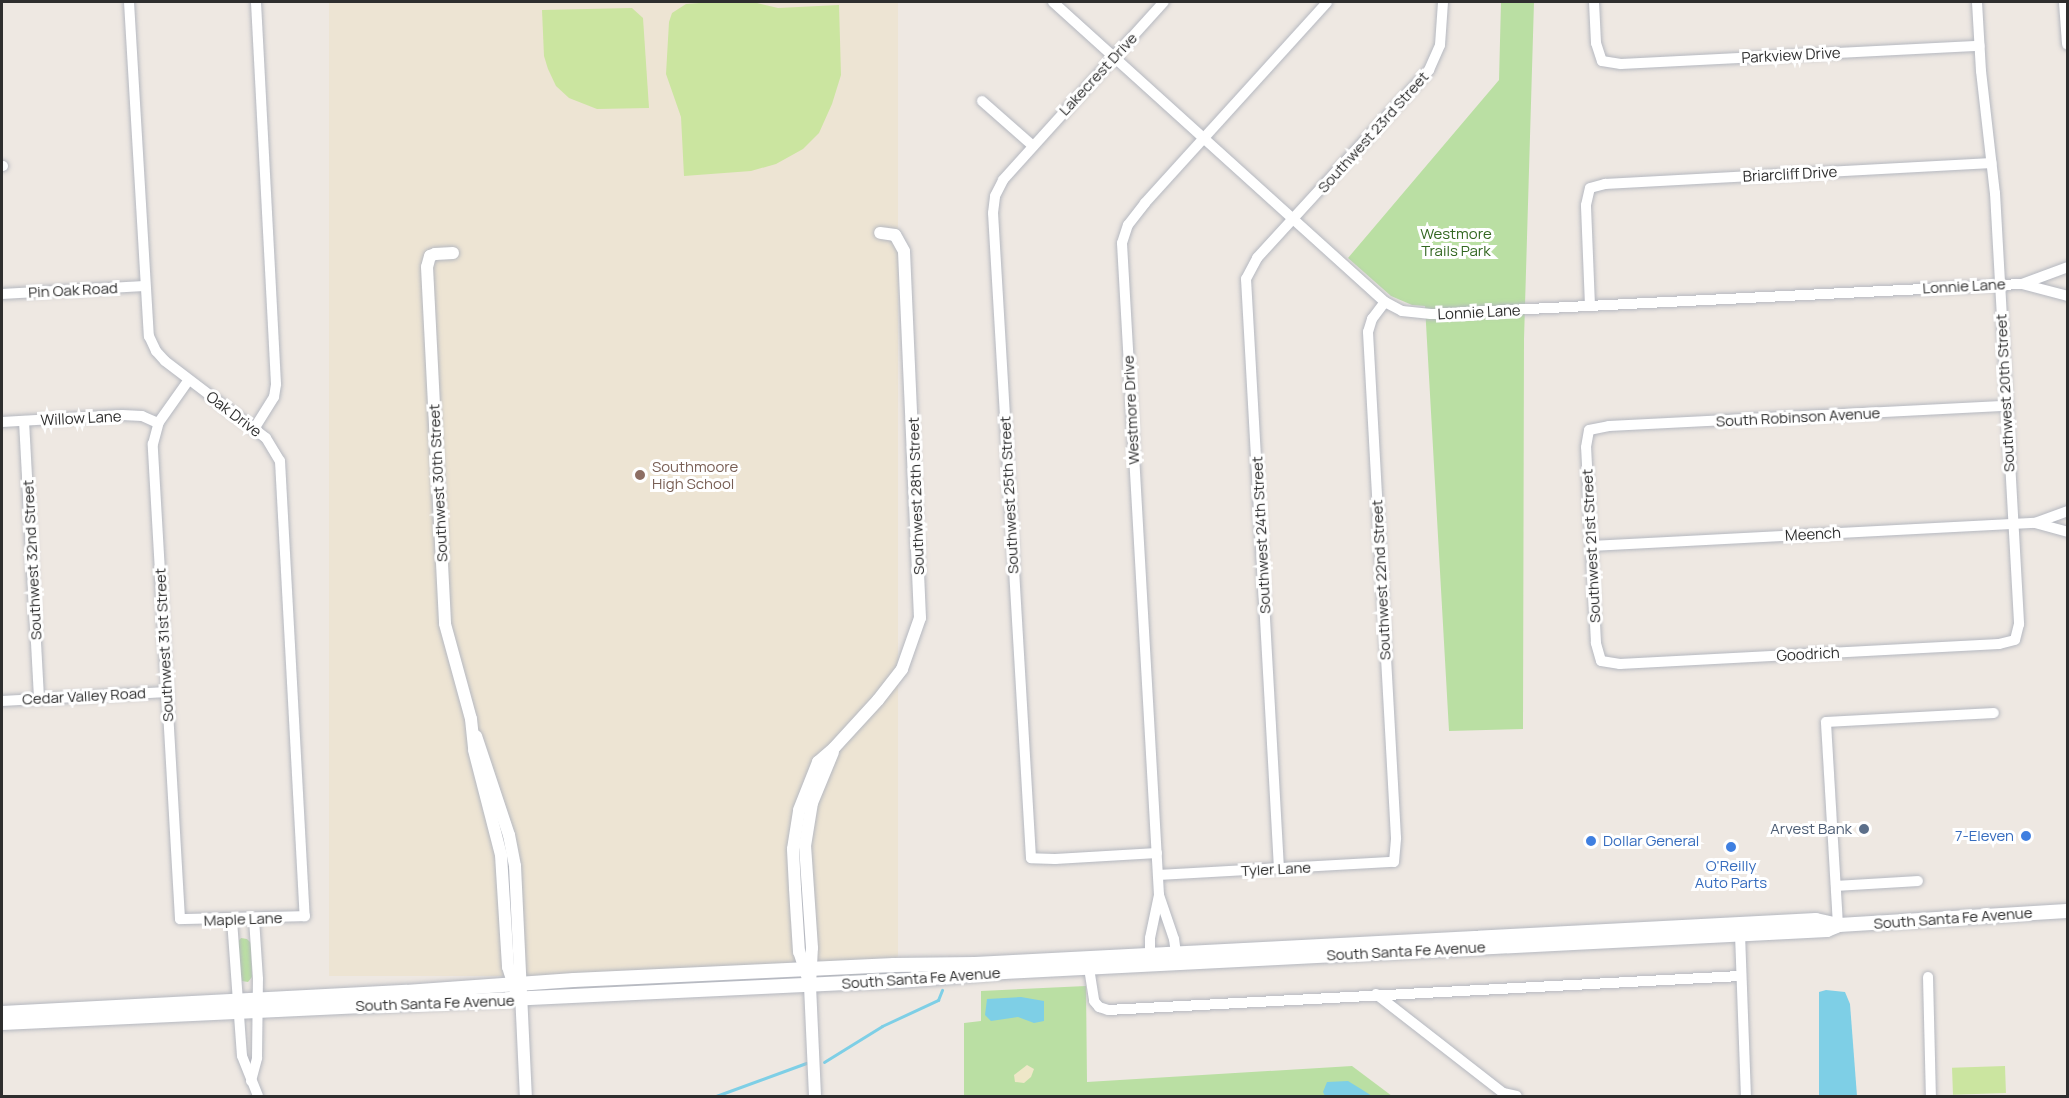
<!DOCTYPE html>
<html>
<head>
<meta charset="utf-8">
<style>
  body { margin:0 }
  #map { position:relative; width:2069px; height:1098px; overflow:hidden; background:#eee8e2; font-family:Manrope,sans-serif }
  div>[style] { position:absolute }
  .education>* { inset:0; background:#ede4d3; transform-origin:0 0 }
  .green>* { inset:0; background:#badfa3 }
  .sand>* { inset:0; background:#efe7c8 }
  .pitch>* { inset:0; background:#cbe5a0; transform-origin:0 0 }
  .water>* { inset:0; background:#7ecfe6 }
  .stream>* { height:3px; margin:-1.5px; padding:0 1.5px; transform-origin:1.5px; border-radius:1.5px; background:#7ecfe6 }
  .roads { filter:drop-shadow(0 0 2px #b5b8c0) drop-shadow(0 0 2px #b5b8c0) }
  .minor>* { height:10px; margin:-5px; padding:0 5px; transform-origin:5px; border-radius:5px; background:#fff }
  .tertiary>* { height:12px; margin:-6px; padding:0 6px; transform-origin:6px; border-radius:6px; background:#fff }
  .secondary>* { height:14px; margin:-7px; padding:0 7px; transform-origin:7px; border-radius:7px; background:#fff }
  .dots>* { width:16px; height:16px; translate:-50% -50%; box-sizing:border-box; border:3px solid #fff; border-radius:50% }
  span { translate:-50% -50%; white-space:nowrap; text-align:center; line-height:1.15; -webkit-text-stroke:6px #fff; paint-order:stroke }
  .street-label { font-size:15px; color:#2e2e2e }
  .park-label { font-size:15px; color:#336721 }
  .education-label { font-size:15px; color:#785e54 }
  .left { translate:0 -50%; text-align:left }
  .service-label { font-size:15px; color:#4e5e75 }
  .right { translate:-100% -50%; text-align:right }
  .shop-label { font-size:15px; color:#366cbe }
  .frame { position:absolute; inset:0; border:3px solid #2e2e2e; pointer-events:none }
</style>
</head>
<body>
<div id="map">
  <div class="education">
    <div style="left:329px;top:2px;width:569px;height:974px"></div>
  </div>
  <div class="green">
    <div style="clip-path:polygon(1501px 2px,1534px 2px,1524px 339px,1523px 729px,1449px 731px,1425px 306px,1412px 305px,1391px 296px,1348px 258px,1499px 80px)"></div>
    <div style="clip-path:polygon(241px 938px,247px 939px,251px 943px,252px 977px,248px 982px,242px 981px,236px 944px)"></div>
    <div style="clip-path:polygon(1086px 986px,1087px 1082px,1352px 1066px,1392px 1096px,964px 1096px,964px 1023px,981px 1021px,981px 991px)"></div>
  </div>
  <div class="sand">
    <div style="clip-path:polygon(1027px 1065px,1034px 1069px,1031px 1077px,1024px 1083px,1015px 1082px,1014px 1075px)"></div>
  </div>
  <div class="pitch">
    <div style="clip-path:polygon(713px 2px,753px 2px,778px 8px,839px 5px,841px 75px,832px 104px,819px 133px,803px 149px,776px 164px,751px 171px,684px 176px,681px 117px,666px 74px,669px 22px,672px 13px,686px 4px)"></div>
    <div style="clip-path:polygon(632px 8px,643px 18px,649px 108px,597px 109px,569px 98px,556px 86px,548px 69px,544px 56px,542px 10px)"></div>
    <div style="left:2005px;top:1066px;width:27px;height:53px;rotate:88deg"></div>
  </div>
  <div class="water">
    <div style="clip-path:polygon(1826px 990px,1845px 992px,1850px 1004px,1857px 1096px,1819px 1096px,1819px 992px)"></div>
    <div style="clip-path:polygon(1021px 997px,1044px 1001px,1044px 1021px,1034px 1023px,1018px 1017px,991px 1021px,985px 1015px,987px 999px)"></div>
    <div style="clip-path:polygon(1348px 1081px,1361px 1089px,1372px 1096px,1325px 1096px,1323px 1092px,1327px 1082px)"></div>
  </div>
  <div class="stream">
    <div style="left:824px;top:1062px;width:68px;rotate:-31.8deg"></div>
    <div style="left:882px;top:1026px;width:62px;rotate:-24.9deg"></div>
    <div style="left:938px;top:1000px;width:11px;rotate:-68deg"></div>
    <div style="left:716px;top:1096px;width:96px;rotate:-20.1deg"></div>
  </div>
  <div class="roads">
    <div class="minor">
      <div style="left:129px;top:2px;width:335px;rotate:86.6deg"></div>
      <div style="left:149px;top:336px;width:17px;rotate:65deg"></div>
      <div style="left:156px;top:351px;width:13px;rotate:48deg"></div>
      <div style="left:165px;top:361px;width:127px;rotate:37.3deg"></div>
      <div style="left:266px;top:438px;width:27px;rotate:59deg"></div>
      <div style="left:280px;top:461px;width:456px;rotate:86.9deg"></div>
      <div style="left:305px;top:916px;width:125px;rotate:178.6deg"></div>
      <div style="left:180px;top:919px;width:476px;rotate:-93.3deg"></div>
      <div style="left:153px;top:444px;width:23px;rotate:-75deg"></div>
      <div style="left:159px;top:422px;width:50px;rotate:-54.7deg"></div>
      <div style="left:1053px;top:2px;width:447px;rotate:42.1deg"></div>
      <div style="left:1385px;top:302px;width:19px;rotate:28deg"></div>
      <div style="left:1402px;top:311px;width:29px;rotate:6deg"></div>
      <div style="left:1431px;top:314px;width:592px;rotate:-2.91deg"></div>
      <div style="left:1594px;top:2px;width:41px;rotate:87.2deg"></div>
      <div style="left:1596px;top:43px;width:19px;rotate:72deg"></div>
      <div style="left:1602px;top:61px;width:19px;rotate:9deg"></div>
      <div style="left:1621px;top:64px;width:359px;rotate:-2.9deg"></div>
      <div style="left:1977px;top:2px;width:69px;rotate:86.7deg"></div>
      <div style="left:1981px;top:71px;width:123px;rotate:83.5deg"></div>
      <div style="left:1995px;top:193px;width:432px;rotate:86.8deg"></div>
      <div style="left:2019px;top:624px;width:16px;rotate:104deg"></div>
      <div style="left:2015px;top:640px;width:16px;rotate:166deg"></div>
      <div style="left:1999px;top:644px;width:380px;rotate:177deg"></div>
      <div style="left:1620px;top:664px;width:19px;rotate:-171deg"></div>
      <div style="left:1601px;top:661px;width:19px;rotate:-106deg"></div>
      <div style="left:1596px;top:643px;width:196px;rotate:-92.9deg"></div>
      <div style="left:1586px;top:447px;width:17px;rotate:-80deg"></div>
      <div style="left:1589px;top:430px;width:20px;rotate:-11deg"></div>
      <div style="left:1609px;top:426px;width:398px;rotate:-2.9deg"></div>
      <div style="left:982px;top:101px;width:68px;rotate:41.4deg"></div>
      <div style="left:2px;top:166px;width:1px"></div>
      <div style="left:2068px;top:267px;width:49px;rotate:159.7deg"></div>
      <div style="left:2022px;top:284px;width:48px;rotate:14.6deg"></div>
      <div style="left:2px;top:294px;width:142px;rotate:-3.2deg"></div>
      <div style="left:1590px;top:306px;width:101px;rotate:-92.3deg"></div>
      <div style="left:1586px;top:205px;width:17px;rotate:-77deg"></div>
      <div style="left:1590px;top:188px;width:16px;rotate:-15deg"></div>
      <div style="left:1605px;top:184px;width:387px;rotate:-3.1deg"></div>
      <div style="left:24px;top:421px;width:278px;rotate:86.9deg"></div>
      <div style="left:2px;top:422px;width:120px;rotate:-3.3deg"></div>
      <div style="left:122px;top:415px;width:20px;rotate:3deg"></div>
      <div style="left:142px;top:416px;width:17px;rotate:24deg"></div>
      <div style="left:254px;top:429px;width:38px;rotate:-58deg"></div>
      <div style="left:274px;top:397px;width:13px;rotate:-81deg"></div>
      <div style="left:276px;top:384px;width:383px;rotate:-93deg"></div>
      <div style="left:2035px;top:523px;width:34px;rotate:15deg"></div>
      <div style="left:1591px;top:546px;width:445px;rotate:-3deg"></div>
      <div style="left:2035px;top:523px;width:35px;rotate:-20deg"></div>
      <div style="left:2px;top:701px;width:165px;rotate:-3.1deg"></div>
      <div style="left:1157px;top:853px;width:102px;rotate:176.6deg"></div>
      <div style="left:1055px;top:859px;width:24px;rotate:-178deg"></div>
      <div style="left:1031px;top:858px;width:646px;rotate:-93.37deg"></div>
      <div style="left:993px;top:213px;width:17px;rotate:-83deg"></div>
      <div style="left:995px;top:196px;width:18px;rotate:-63deg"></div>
      <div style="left:1003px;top:180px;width:240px;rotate:-47.9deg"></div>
      <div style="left:1279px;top:869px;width:591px;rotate:-93.2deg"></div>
      <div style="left:1246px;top:279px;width:24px;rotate:-62deg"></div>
      <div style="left:1257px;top:258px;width:255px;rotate:-47.5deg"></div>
      <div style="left:1429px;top:70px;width:27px;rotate:-66deg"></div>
      <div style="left:1440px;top:45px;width:43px;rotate:-86deg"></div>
      <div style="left:1158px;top:875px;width:236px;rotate:-3.2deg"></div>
      <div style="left:1394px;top:862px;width:24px;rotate:-85deg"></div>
      <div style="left:1396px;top:838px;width:507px;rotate:-93.17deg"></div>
      <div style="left:1368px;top:332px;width:14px;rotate:-73deg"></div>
      <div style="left:1372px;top:319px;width:21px;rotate:-53deg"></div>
      <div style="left:1836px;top:886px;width:82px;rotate:-3.5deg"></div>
      <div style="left:1159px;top:895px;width:46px;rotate:71.2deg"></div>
      <div style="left:1174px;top:939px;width:21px;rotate:82deg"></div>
      <div style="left:232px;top:920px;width:136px;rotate:85.8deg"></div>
      <div style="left:242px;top:1056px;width:43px;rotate:68.2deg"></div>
      <div style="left:1838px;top:925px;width:203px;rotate:-93.4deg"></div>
      <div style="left:1826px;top:722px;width:168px;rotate:-3.1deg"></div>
      <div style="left:1740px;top:934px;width:162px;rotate:87.9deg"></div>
      <div style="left:1150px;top:960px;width:22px;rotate:-90deg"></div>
      <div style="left:1150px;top:938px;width:44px;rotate:-78.2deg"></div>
      <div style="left:1159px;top:895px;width:653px;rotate:-93.25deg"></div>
      <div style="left:1122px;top:243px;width:19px;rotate:-72deg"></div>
      <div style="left:1128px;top:225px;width:28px;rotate:-52deg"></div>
      <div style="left:1145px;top:203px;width:271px;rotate:-47.8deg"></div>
      <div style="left:1089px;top:968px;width:33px;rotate:81deg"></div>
      <div style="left:1094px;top:1001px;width:8px;rotate:50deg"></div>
      <div style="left:1099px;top:1007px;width:9px;rotate:18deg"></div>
      <div style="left:1108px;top:1010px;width:633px;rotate:-3.08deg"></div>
      <div style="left:1928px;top:977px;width:119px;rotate:88.6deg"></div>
      <div style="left:1376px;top:994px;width:161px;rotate:37.9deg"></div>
      <div style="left:1503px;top:1093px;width:14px;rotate:12deg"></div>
      <div style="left:251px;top:1081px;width:24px;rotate:-75deg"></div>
      <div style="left:257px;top:1058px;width:79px;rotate:-89.3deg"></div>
      <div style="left:258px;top:979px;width:60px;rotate:-93.8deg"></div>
    </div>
    <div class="tertiary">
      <div style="left:2065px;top:2px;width:42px;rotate:85.9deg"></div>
      <div style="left:453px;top:253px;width:18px;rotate:177deg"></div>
      <div style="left:435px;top:254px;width:5px;rotate:158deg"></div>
      <div style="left:430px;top:256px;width:11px;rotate:105deg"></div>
      <div style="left:427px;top:267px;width:357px;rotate:87.1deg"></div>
      <div style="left:445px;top:624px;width:98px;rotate:74.7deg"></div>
      <div style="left:471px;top:719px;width:31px;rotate:84deg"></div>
      <div style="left:474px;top:750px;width:108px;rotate:75.6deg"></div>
      <div style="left:501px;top:855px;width:112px;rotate:86.4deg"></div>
      <div style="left:508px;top:967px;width:35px;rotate:72deg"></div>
      <div style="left:476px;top:736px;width:104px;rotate:71.6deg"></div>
      <div style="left:509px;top:835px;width:32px;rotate:79deg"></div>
      <div style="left:515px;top:866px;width:230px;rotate:87.3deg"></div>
      <div style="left:810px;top:985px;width:35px;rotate:-108deg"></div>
      <div style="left:799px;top:952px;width:64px;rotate:-93.6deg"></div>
      <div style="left:795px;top:888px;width:39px;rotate:-93deg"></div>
      <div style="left:793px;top:849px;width:39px;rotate:-81deg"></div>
      <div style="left:799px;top:810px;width:52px;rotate:-68.4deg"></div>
      <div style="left:818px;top:762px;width:21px;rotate:-41deg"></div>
      <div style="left:834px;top:748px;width:65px;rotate:-47.5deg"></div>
      <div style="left:878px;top:700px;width:39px;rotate:-52deg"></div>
      <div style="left:902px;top:669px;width:54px;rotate:-70.6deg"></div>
      <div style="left:920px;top:618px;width:367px;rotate:-92.5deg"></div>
      <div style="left:904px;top:251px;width:18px;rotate:-119deg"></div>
      <div style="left:895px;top:235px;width:15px;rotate:-172deg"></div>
      <div style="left:815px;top:1096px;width:111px;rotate:-92.6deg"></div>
      <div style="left:810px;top:985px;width:37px;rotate:-87deg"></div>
      <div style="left:812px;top:948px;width:102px;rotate:-93.9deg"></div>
      <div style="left:805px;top:846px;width:44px;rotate:-80.8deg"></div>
      <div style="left:812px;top:803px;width:55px;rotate:-67.6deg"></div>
    </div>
    <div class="secondary">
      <div style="left:2px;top:1013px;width:405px;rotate:-3deg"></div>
      <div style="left:406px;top:992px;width:168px;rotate:-4.1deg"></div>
      <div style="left:574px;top:980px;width:320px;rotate:-2.7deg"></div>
      <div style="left:894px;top:965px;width:81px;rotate:-0.7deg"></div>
      <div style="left:975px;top:964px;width:842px;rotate:-2.99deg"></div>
      <div style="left:1816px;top:920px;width:23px;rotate:13deg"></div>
      <div style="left:1838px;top:925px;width:230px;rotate:-3.5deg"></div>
      <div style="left:2px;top:1023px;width:908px;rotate:-2.71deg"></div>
      <div style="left:909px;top:980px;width:95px;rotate:-4.8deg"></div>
      <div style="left:1004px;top:972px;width:824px;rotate:-2.92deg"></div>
      <div style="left:1827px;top:930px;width:11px;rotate:-22deg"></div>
    </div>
  </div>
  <div class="dots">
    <div style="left:640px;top:475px;background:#8d6e63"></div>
    <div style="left:1864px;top:829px;background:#5c6f8a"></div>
    <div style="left:2026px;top:836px;background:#3f7fe0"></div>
    <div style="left:1591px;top:841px;background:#3f7fe0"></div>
    <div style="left:1731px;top:847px;background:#3f7fe0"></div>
  </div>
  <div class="street-label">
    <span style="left:1791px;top:55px;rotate:-3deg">Parkview Drive</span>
    <span style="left:1098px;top:74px;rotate:-47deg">Lakecrest Drive</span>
    <span style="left:1373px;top:132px;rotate:-48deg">Southwest 23rd Street</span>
    <span style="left:1790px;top:174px;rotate:-3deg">Briarcliff Drive</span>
    <span style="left:1964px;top:286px;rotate:-3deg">Lonnie Lane</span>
    <span style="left:73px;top:290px;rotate:-3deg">Pin Oak Road</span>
    <span style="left:1479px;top:312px;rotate:-3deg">Lonnie Lane</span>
    <span style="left:2005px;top:393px;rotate:-93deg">Southwest 20th Street</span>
    <span style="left:1131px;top:410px;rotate:-93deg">Westmore Drive</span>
    <span style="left:234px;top:414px;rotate:37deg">Oak Drive</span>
    <span style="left:1798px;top:417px;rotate:-3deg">South Robinson Avenue</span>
    <span style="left:81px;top:418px;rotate:-3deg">Willow Lane</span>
    <span style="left:438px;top:483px;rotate:-93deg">Southwest 30th Street</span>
    <span style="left:1009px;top:495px;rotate:-93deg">Southwest 25th Street</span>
    <span style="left:916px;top:496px;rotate:-92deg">Southwest 28th Street</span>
    <span style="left:1813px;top:534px;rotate:-3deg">Meench</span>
    <span style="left:1261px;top:535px;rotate:-93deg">Southwest 24th Street</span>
    <span style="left:1591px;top:546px;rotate:-93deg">Southwest 21st Street</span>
    <span style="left:32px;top:560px;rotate:-93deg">Southwest 32nd Street</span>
    <span style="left:1381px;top:580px;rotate:-93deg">Southwest 22nd Street</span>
    <span style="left:164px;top:645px;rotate:-93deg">Southwest 31st Street</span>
    <span style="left:1808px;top:654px;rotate:-3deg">Goodrich</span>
    <span style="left:84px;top:696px;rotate:-3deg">Cedar Valley Road</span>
    <span style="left:1276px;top:869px;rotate:-3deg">Tyler Lane</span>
    <span style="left:1953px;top:918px;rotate:-4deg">South Santa Fe Avenue</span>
    <span style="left:243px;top:919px;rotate:-2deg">Maple Lane</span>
    <span style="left:1406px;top:951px;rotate:-3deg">South Santa Fe Avenue</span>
    <span style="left:921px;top:978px;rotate:-4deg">South Santa Fe Avenue</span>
    <span style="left:435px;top:1003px;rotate:-2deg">South Santa Fe Avenue</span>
  </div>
  <div class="park-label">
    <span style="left:1456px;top:242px">Westmore<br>Trails Park</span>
  </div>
  <div class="education-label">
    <span class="left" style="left:652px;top:475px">Southmoore<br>High School</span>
  </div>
  <div class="service-label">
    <span class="right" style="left:1852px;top:829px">Arvest Bank</span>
  </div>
  <div class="shop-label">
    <span class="right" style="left:2014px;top:836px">7-Eleven</span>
    <span class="left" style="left:1603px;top:841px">Dollar General</span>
    <span style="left:1731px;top:874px">O'Reilly<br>Auto Parts</span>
  </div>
  <div class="frame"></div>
</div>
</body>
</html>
